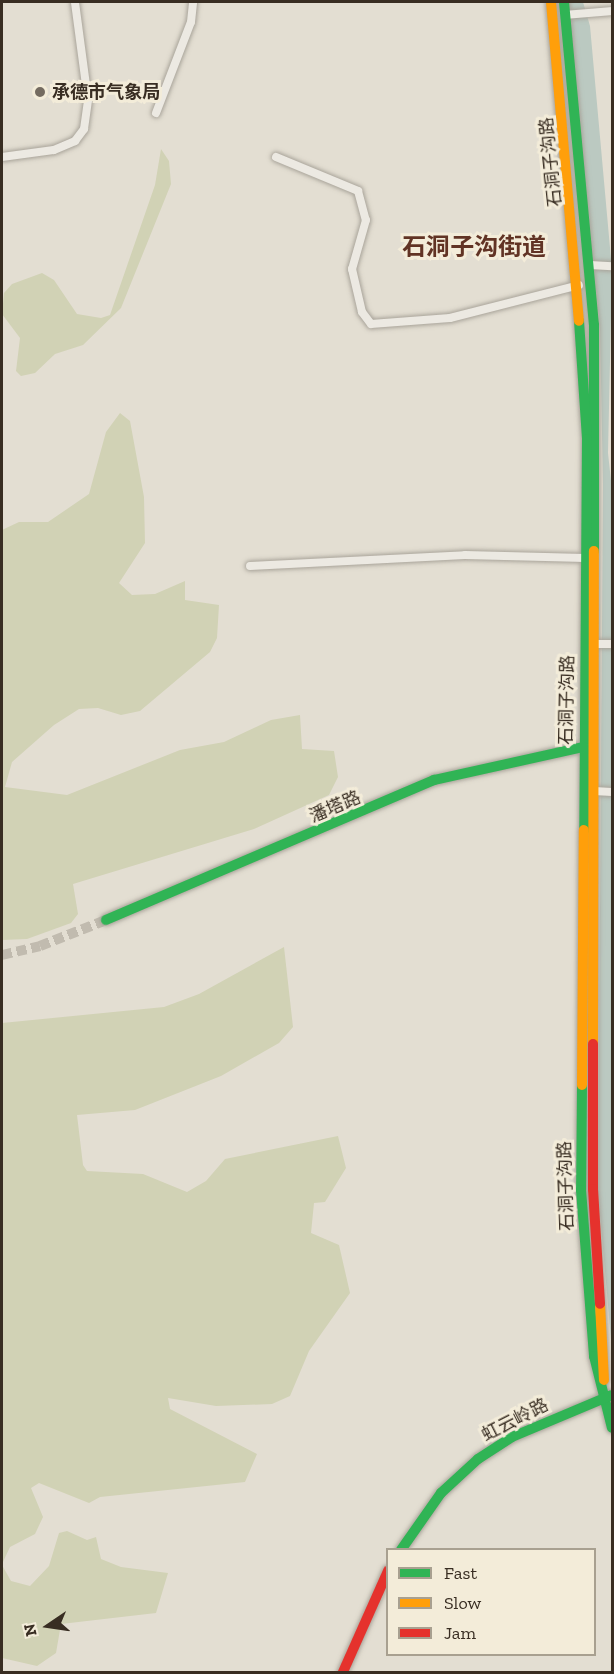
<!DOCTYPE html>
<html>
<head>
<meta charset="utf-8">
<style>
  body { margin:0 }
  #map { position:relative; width:614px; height:1674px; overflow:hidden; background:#e3ded2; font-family:"Zilla Slab","Noto Sans SC",serif }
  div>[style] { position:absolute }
  .green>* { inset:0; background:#d1d2b5 }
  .water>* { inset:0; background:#bbc9c1 }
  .secondary-tunnel>* { height:10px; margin-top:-5px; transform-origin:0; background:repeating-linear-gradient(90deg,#c1bbaf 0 10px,transparent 0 15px) }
  .roads { filter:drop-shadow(0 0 2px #a9a49a) drop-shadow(0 0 2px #a9a49a) }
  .street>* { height:8px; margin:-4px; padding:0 4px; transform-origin:4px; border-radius:4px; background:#ece9e2 }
  .fast>* { height:10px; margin:-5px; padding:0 5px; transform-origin:5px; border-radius:5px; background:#30b455 }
  .slow>* { height:10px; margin:-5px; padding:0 5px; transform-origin:5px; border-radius:5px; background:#ff9f0a }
  .jam>* { height:10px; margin:-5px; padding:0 5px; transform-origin:5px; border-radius:5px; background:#e5322d }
  .dots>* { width:16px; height:16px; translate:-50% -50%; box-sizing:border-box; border:3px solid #f3ecd9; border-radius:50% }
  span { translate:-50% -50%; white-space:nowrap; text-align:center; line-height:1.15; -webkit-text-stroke:6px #f3ecd9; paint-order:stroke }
  .poi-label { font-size:18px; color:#382d22; font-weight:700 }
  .left { translate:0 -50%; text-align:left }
  .street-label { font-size:18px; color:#382d22 }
  .district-label { font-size:24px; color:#613324; font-weight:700 }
  .frame { position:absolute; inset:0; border:3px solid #382d22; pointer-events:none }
  .legend { position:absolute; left:386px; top:1548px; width:210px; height:108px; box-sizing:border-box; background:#f3ecd9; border:2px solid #a8a090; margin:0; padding:8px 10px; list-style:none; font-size:18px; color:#382d22 }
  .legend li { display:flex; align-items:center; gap:12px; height:30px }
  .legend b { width:30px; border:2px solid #a8a090 }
  .north { position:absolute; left:18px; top:1596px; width:60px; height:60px; -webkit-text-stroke:4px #f3ecd9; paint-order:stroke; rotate:257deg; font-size:16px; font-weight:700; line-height:24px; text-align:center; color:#382d22 }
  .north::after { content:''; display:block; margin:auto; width:21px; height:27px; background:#382d22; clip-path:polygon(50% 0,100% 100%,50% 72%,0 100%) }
</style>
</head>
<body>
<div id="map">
  <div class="green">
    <div style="clip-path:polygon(161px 149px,169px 161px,171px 184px,121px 308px,83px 345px,55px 354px,35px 373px,21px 376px,16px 371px,20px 338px,2px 314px,4px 293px,12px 284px,42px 273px,54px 280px,77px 314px,101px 318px,110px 315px,155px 185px)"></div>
    <div style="clip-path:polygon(120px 413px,130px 421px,144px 497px,145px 543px,119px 583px,132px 595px,155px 594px,185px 581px,185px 600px,219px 605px,217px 638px,210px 652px,140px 711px,121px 715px,98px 708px,79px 709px,54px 725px,12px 762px,5px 787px,67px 795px,180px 750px,224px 742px,271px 720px,300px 715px,302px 749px,334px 751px,338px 777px,329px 795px,254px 829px,73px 884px,78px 914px,71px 923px,27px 939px,2px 940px,2px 530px,19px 522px,48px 522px,89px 494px,106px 432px)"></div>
    <div style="clip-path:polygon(284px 947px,293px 1027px,279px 1043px,221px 1076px,135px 1110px,77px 1115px,83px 1165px,87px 1171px,143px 1174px,187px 1192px,206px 1181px,225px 1159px,338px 1136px,346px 1168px,325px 1202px,314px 1203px,311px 1233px,339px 1245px,350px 1293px,309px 1351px,290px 1396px,272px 1404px,216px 1406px,168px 1398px,170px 1409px,257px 1454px,245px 1482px,100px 1497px,89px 1503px,39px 1483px,31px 1488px,43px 1517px,35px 1534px,10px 1547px,2px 1564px,2px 1023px,164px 1007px,199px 994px)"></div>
    <div style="clip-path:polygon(67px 1531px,87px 1540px,96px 1537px,101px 1559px,121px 1567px,168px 1573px,156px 1613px,61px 1624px,56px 1653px,37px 1666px,2px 1658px,2px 1565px,11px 1581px,30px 1586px,49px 1566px,59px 1533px)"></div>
  </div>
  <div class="water">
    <div style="clip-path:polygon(567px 2px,583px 2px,590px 26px,612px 270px,608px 453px,612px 490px,612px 1351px,598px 1191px,603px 485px,600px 329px)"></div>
  </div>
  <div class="secondary-tunnel">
    <div style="left:2px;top:955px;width:39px;rotate:-13deg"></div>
    <div style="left:40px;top:946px;width:71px;rotate:-21.5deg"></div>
  </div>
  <div class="roads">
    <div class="street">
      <div style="left:565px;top:15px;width:47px;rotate:-4.9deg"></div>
      <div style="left:156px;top:113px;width:97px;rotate:-69deg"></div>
      <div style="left:191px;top:22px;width:20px;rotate:-84deg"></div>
      <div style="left:2px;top:157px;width:52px;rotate:-7.7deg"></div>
      <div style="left:54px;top:150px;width:23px;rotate:-23deg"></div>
      <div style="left:75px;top:141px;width:15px;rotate:-53deg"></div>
      <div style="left:84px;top:129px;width:29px;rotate:-82deg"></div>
      <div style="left:88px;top:100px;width:99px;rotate:-97.6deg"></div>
      <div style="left:276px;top:157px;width:89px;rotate:22.5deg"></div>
      <div style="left:358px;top:191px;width:30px;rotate:75deg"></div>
      <div style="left:366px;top:220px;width:51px;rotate:105.9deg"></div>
      <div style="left:352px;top:269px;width:44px;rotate:76.9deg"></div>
      <div style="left:362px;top:312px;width:15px;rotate:53deg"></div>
      <div style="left:371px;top:324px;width:79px;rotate:-4.3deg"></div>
      <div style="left:450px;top:318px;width:133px;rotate:-14.3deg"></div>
      <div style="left:590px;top:265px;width:22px;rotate:3deg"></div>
      <div style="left:250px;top:566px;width:215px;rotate:-2.9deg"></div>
      <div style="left:465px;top:555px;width:120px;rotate:1.4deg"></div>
      <div style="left:595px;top:644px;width:17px"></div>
      <div style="left:594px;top:791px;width:18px;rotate:3deg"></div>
    </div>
    <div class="fast">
      <div style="left:564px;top:2px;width:324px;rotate:84.7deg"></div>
      <div style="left:594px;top:325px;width:226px;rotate:90deg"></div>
      <div style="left:579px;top:321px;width:118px;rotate:86.1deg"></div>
      <div style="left:587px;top:439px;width:391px;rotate:90.4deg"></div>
      <div style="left:106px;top:920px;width:357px;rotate:-23.1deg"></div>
      <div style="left:434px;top:780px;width:153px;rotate:-12.5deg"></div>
      <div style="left:582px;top:1085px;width:105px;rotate:90.5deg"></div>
      <div style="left:581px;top:1190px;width:167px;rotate:85.5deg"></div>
      <div style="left:594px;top:1356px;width:74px;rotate:76deg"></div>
      <div style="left:401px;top:1550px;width:70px;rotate:-54.9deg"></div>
      <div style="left:441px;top:1493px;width:50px;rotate:-42.6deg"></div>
      <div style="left:478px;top:1459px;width:40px;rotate:-32.9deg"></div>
      <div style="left:512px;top:1437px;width:108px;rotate:-22.8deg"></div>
    </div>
    <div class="slow">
      <div style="left:551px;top:2px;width:320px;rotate:85deg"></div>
      <div style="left:593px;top:1044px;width:493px;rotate:-89.9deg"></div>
      <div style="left:582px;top:1085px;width:255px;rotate:-89.6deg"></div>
      <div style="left:600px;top:1304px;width:76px;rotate:87deg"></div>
    </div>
    <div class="jam">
      <div style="left:593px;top:1044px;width:145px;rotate:90deg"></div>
      <div style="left:593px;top:1189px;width:115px;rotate:86.5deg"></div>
      <div style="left:343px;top:1672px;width:111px;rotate:-66deg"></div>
    </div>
  </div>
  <div class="dots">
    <div style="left:40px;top:92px;background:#746b60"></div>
  </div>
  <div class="poi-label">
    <span class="left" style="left:52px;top:92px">承德市气象局</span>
  </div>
  <div class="street-label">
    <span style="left:551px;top:162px;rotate:-96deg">石洞子沟路</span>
    <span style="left:567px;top:700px;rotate:-89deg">石洞子沟路</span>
    <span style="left:335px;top:807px;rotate:-23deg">潘塔路</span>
    <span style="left:566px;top:1186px;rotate:-92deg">石洞子沟路</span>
    <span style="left:515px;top:1420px;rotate:-27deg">虹云岭路</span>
  </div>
  <div class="district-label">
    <span style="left:474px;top:247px">石洞子沟街道</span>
  </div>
  <div class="frame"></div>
  <ul class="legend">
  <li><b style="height:8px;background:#30b455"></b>Fast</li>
  <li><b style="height:8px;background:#ff9f0a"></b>Slow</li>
  <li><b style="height:8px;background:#e5322d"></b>Jam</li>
  </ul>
  <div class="north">N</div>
</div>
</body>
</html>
